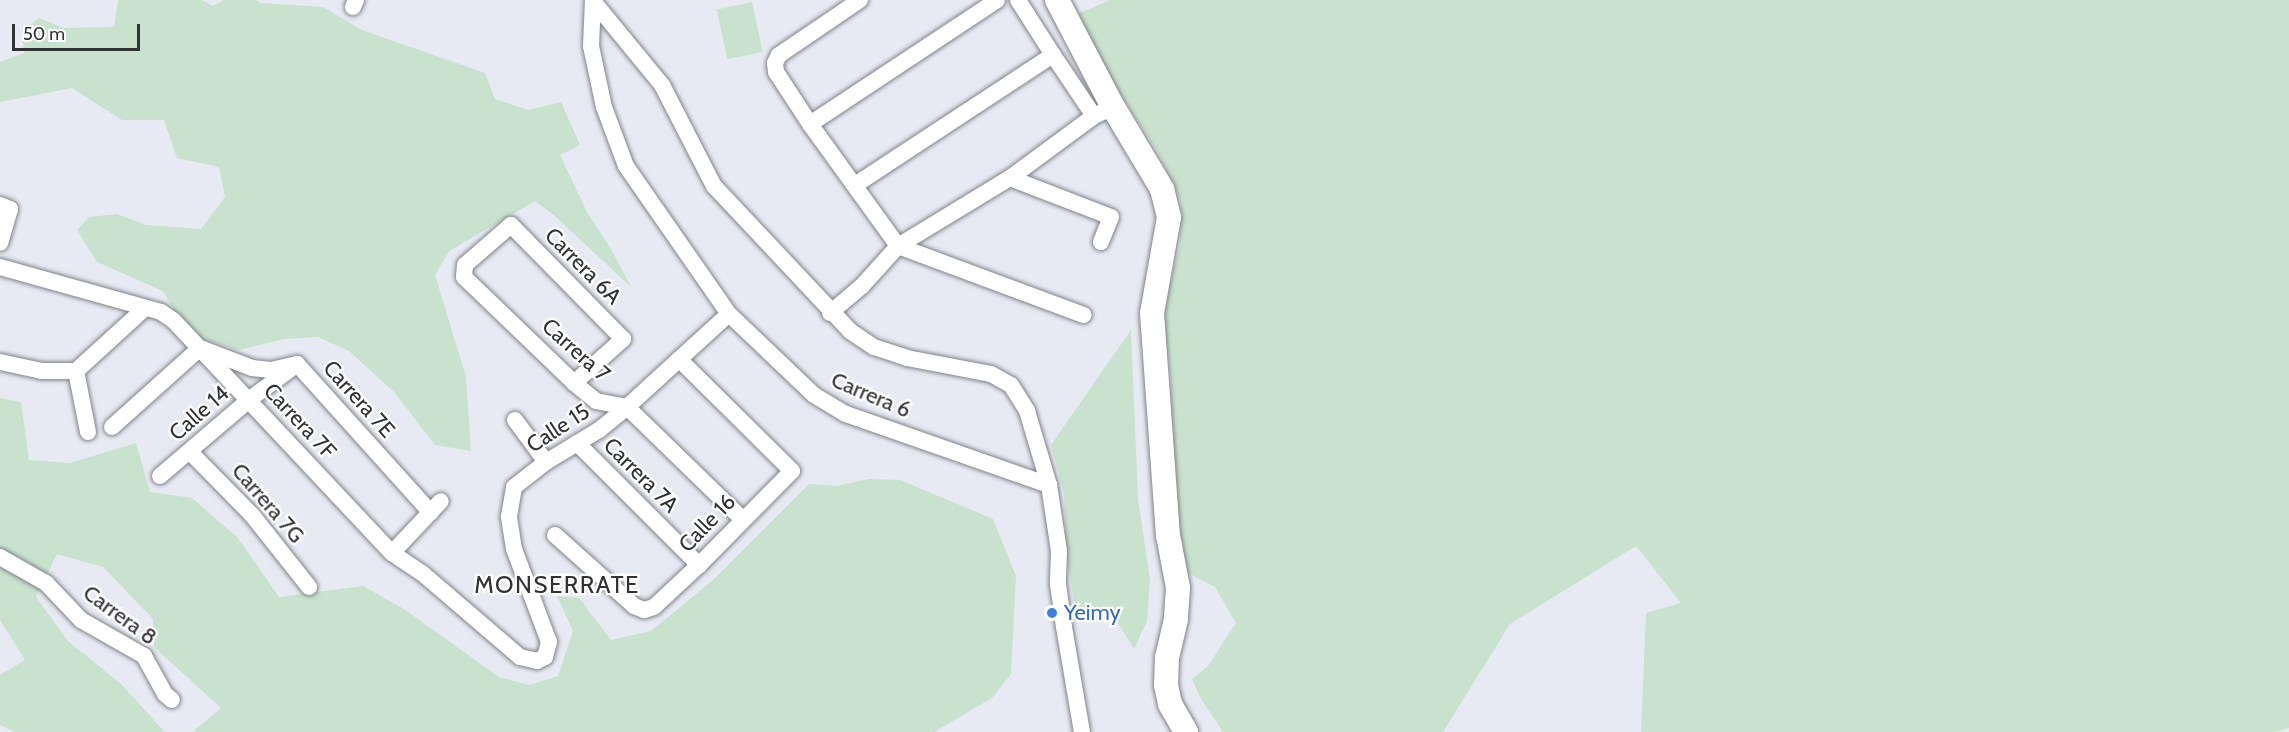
<!DOCTYPE html>
<html>
<head>
<meta charset="utf-8">
<style>
  body { margin:0 }
  #map { position:relative; width:2289px; height:732px; overflow:hidden; background:#e7eaf3; font-family:Cabin,sans-serif }
  div>[style] { position:absolute }
  .green>* { inset:0; background:#c8e2cd; transform-origin:0 0 }
  .roads { filter:drop-shadow(0 0 2px #81838b) drop-shadow(0 0 2px #81838b) }
  .street>* { height:16px; margin:-8px; padding:0 8px; transform-origin:8px; border-radius:8px; background:#fff }
  .secondary>* { height:24px; margin:-12px; padding:0 12px; transform-origin:12px; border-radius:12px; background:#fff }
  .dots>* { width:16px; height:16px; translate:-50% -50%; box-sizing:border-box; border:3px solid #fff; border-radius:50% }
  span { translate:-50% -50%; white-space:nowrap; text-align:center; line-height:1.15; -webkit-text-stroke:4.5px #fff; paint-order:stroke }
  .street-label { font-size:22px; color:#313235 }
  .shop-label { font-size:22px; color:#366cbe }
  .left { translate:0 -50%; text-align:left }
  .neighbourhood-label { font-size:24px; color:#313235; letter-spacing:1.5px }
  .scale { position:absolute; left:12px; top:24px; width:128px; height:27px; box-sizing:border-box; border:3px solid #313235; border-top:0; padding-left:8px; font-size:18px; line-height:21px; white-space:nowrap; color:#313235; -webkit-text-stroke:4px #fff; paint-order:stroke }
</style>
</head>
<body>
<div id="map">
  <div class="green">
    <div style="clip-path:polygon(118px 0,202px 0,213px 6px,224px 0,256px 0,261px 3px,323px 7px,362px 30px,485px 73px,495px 99px,529px 110px,561px 102px,580px 145px,560px 155px,588px 214px,611px 249px,631px 287px,556px 217px,535px 201px,449px 251px,435px 275px,466px 377px,471px 451px,435px 445px,394px 392px,349px 351px,318px 337px,284px 339px,239px 350px,202px 339px,177px 315px,163px 291px,97px 262px,77px 230px,89px 217px,117px 214px,146px 225px,201px 229px,225px 197px,219px 167px,177px 158px,164px 120px,122px 120px,72px 88px,0 102px,0 62px,24px 53px,22px 31px,39px 18px,64px 28px,114px 27px)"></div>
    <div style="clip-path:polygon(1110px 0,2289px 0,2289px 728px,2273px 732px,1641px 732px,1646px 613px,1681px 603px,1636px 546px,1510px 624px,1443px 732px,1223px 732px,1201px 699px,1192px 679px,1208px 666px,1236px 623px,1215px 587px,1185px 571px,1172px 502px,1171px 375px,1163px 308px,1180px 246px,1181px 202px,1158px 152px,1071px 17px)"></div>
    <div style="left:752px;top:2px;width:51px;height:36px;rotate:78deg"></div>
    <div style="clip-path:polygon(1131px 330px,1138px 499px,1150px 579px,1147px 621px,1134px 649px,1111px 612px,1075px 608px,1067px 557px,1064px 493px,1051px 445px)"></div>
    <div style="clip-path:polygon(0 398px,21px 402px,29px 460px,70px 463px,136px 443px,150px 492px,192px 498px,238px 538px,279px 597px,363px 586px,404px 609px,499px 677px,529px 685px,558px 676px,573px 631px,557px 596px,579px 598px,611px 640px,651px 631px,713px 580px,809px 484px,836px 486px,869px 479px,900px 480px,993px 519px,1016px 576px,1011px 674px,992px 698px,934px 732px,192px 732px,221px 708px,154px 647px,153px 619px,103px 567px,57px 554px,36px 597px,68px 641px,121px 684px,165px 732px,15px 732px,0 725px,0 675px,25px 660px,0 620px)"></div>
  </div>
  <div class="roads">
    <div class="street">
      <div style="left:593px;top:0;width:46px;rotate:92.5deg"></div>
      <div style="left:591px;top:46px;width:62px;rotate:78deg"></div>
      <div style="left:604px;top:107px;width:63px;rotate:69.6deg"></div>
      <div style="left:626px;top:166px;width:180px;rotate:55.2deg"></div>
      <div style="left:729px;top:314px;width:117px;rotate:43.6deg"></div>
      <div style="left:814px;top:395px;width:37px;rotate:31deg"></div>
      <div style="left:846px;top:414px;width:215px;rotate:19.3deg"></div>
      <div style="left:1049px;top:485px;width:67px;rotate:81.4deg"></div>
      <div style="left:1059px;top:551px;width:33px;rotate:92deg"></div>
      <div style="left:1058px;top:584px;width:43px;rotate:82.1deg"></div>
      <div style="left:1064px;top:627px;width:107px;rotate:80.3deg"></div>
      <div style="left:860px;top:0;width:98px;rotate:145.8deg"></div>
      <div style="left:779px;top:55px;width:9px;rotate:117deg"></div>
      <div style="left:775px;top:63px;width:9px;rotate:84deg"></div>
      <div style="left:776px;top:72px;width:62px;rotate:56.8deg"></div>
      <div style="left:810px;top:124px;width:150px;rotate:54.2deg"></div>
      <div style="left:898px;top:246px;width:198px;rotate:20.4deg"></div>
      <div style="left:593px;top:1px;width:109px;rotate:50.6deg"></div>
      <div style="left:662px;top:85px;width:114px;rotate:62.8deg"></div>
      <div style="left:714px;top:186px;width:199px;rotate:46.8deg"></div>
      <div style="left:850px;top:331px;width:29px;rotate:34deg"></div>
      <div style="left:874px;top:347px;width:35px;rotate:18deg"></div>
      <div style="left:907px;top:358px;width:86px;rotate:10.8deg"></div>
      <div style="left:991px;top:374px;width:23px;rotate:29deg"></div>
      <div style="left:1011px;top:385px;width:31px;rotate:58deg"></div>
      <div style="left:1027px;top:411px;width:77px;rotate:73.4deg"></div>
      <div style="left:353px;top:7px;width:8px;rotate:-67deg"></div>
      <div style="left:1053px;top:55px;width:73px;rotate:56.1deg"></div>
      <div style="left:810px;top:124px;width:224px;rotate:-33.5deg"></div>
      <div style="left:1010px;top:178px;width:108px;rotate:21.1deg"></div>
      <div style="left:1111px;top:217px;width:27px;rotate:112deg"></div>
      <div style="left:855px;top:185px;width:237px;rotate:-33.3deg"></div>
      <div style="left:1053px;top:55px;width:65px;rotate:-122.5deg"></div>
      <div style="left:0;top:205px;width:11px;rotate:22deg"></div>
      <div style="left:10px;top:209px;width:35px;rotate:106deg"></div>
      <div style="left:0;top:267px;width:167px;rotate:15.6deg"></div>
      <div style="left:161px;top:312px;width:14px;rotate:34deg"></div>
      <div style="left:173px;top:320px;width:320px;rotate:46.8deg"></div>
      <div style="left:392px;top:553px;width:36px;rotate:34deg"></div>
      <div style="left:422px;top:573px;width:129px;rotate:40.6deg"></div>
      <div style="left:520px;top:657px;width:17px;rotate:13deg"></div>
      <div style="left:537px;top:661px;width:9px;rotate:-27deg"></div>
      <div style="left:545px;top:657px;width:16px;rotate:-75deg"></div>
      <div style="left:549px;top:642px;width:99px;rotate:-110.6deg"></div>
      <div style="left:514px;top:549px;width:33px;rotate:-99deg"></div>
      <div style="left:509px;top:516px;width:29px;rotate:-80deg"></div>
      <div style="left:514px;top:487px;width:41px;rotate:-38deg"></div>
      <div style="left:546px;top:462px;width:62px;rotate:-31.1deg"></div>
      <div style="left:599px;top:430px;width:36px;rotate:-39deg"></div>
      <div style="left:627px;top:407px;width:138px;rotate:-42.4deg"></div>
      <div style="left:830px;top:313px;width:42px;rotate:-40.2deg"></div>
      <div style="left:862px;top:286px;width:54px;rotate:-48deg"></div>
      <div style="left:898px;top:246px;width:131px;rotate:-31.3deg"></div>
      <div style="left:1010px;top:178px;width:104px;rotate:-36.4deg"></div>
      <div style="left:1094px;top:116px;width:21px;rotate:-25deg"></div>
      <div style="left:0;top:362px;width:43px;rotate:12.1deg"></div>
      <div style="left:42px;top:371px;width:34px"></div>
      <div style="left:574px;top:383px;width:66px;rotate:-41.9deg"></div>
      <div style="left:623px;top:339px;width:160px;rotate:-134.5deg"></div>
      <div style="left:511px;top:225px;width:61px;rotate:139deg"></div>
      <div style="left:465px;top:265px;width:12px;rotate:95deg"></div>
      <div style="left:464px;top:277px;width:153px;rotate:43.9deg"></div>
      <div style="left:574px;top:383px;width:28px;rotate:39deg"></div>
      <div style="left:596px;top:401px;width:32px;rotate:11deg"></div>
      <div style="left:627px;top:407px;width:161px;rotate:44.2deg"></div>
      <div style="left:515px;top:420px;width:52px;rotate:53.6deg"></div>
      <div style="left:112px;top:427px;width:118px;rotate:-41.9deg"></div>
      <div style="left:200px;top:348px;width:56px;rotate:21deg"></div>
      <div style="left:252px;top:368px;width:19px;rotate:6deg"></div>
      <div style="left:271px;top:370px;width:27px;rotate:-13deg"></div>
      <div style="left:297px;top:364px;width:200px;rotate:48deg"></div>
      <div style="left:88px;top:432px;width:62px;rotate:-101.1deg"></div>
      <div style="left:76px;top:371px;width:93px;rotate:-42.4deg"></div>
      <div style="left:577px;top:443px;width:173px;rotate:45deg"></div>
      <div style="left:190px;top:452px;width:88px;rotate:45.5deg"></div>
      <div style="left:252px;top:515px;width:92px;rotate:51.6deg"></div>
      <div style="left:160px;top:476px;width:118px;rotate:-40.5deg"></div>
      <div style="left:250px;top:399px;width:52px;rotate:-36.4deg"></div>
      <div style="left:555px;top:535px;width:106px;rotate:41.9deg"></div>
      <div style="left:634px;top:606px;width:11px;rotate:22deg"></div>
      <div style="left:644px;top:610px;width:10px;rotate:-17deg"></div>
      <div style="left:654px;top:607px;width:62px;rotate:-43deg"></div>
      <div style="left:699px;top:565px;width:132px;rotate:-45.3deg"></div>
      <div style="left:792px;top:471px;width:159px;rotate:-135.3deg"></div>
      <div style="left:392px;top:553px;width:71px;rotate:-46.7deg"></div>
      <div style="left:0;top:557px;width:53px;rotate:29.5deg"></div>
      <div style="left:46px;top:583px;width:51px;rotate:46.6deg"></div>
      <div style="left:81px;top:620px;width:73px;rotate:29.7deg"></div>
      <div style="left:144px;top:656px;width:43px;rotate:61.1deg"></div>
      <div style="left:165px;top:694px;width:9px;rotate:41deg"></div>
    </div>
    <div class="secondary">
      <div style="left:1057px;top:0;width:121px;rotate:62.4deg"></div>
      <div style="left:1113px;top:107px;width:96px;rotate:59.1deg"></div>
      <div style="left:1162px;top:189px;width:29px;rotate:76deg"></div>
      <div style="left:1169px;top:217px;width:97px;rotate:100deg"></div>
      <div style="left:1152px;top:313px;width:223px;rotate:85.9deg"></div>
      <div style="left:1168px;top:535px;width:54px;rotate:79.3deg"></div>
      <div style="left:1178px;top:588px;width:31px;rotate:94deg"></div>
      <div style="left:1176px;top:619px;width:39px;rotate:103deg"></div>
      <div style="left:1167px;top:657px;width:28px;rotate:92deg"></div>
      <div style="left:1166px;top:685px;width:19px;rotate:78deg"></div>
      <div style="left:1170px;top:704px;width:32px;rotate:60deg"></div>
    </div>
  </div>
  <div class="dots">
    <div style="left:1052px;top:613px;background:#3f7fe0"></div>
  </div>
  <div class="street-label">
    <span style="left:583px;top:266px;rotate:45deg">Carrera 6A</span>
    <span style="left:576px;top:350px;rotate:42deg">Carrera 7</span>
    <span style="left:871px;top:395px;rotate:23deg">Carrera 6</span>
    <span style="left:359px;top:399px;rotate:48deg">Carrera 7E</span>
    <span style="left:199px;top:413px;rotate:-41deg">Calle 14</span>
    <span style="left:300px;top:421px;rotate:47deg">Carrera 7F</span>
    <span style="left:558px;top:428px;rotate:-33deg">Calle 15</span>
    <span style="left:641px;top:475px;rotate:45deg">Carrera 7A</span>
    <span style="left:268px;top:503px;rotate:49deg">Carrera 7G</span>
    <span style="left:707px;top:523px;rotate:-46deg">Calle 16</span>
    <span style="left:120px;top:615px;rotate:36deg">Carrera 8</span>
  </div>
  <div class="shop-label">
    <span class="left" style="left:1064px;top:613px">Yeimy</span>
  </div>
  <div class="neighbourhood-label">
    <span style="left:557px;top:585px">MONSERRATE</span>
  </div>
  <div class="scale">50 m</div>
</div>
</body>
</html>
